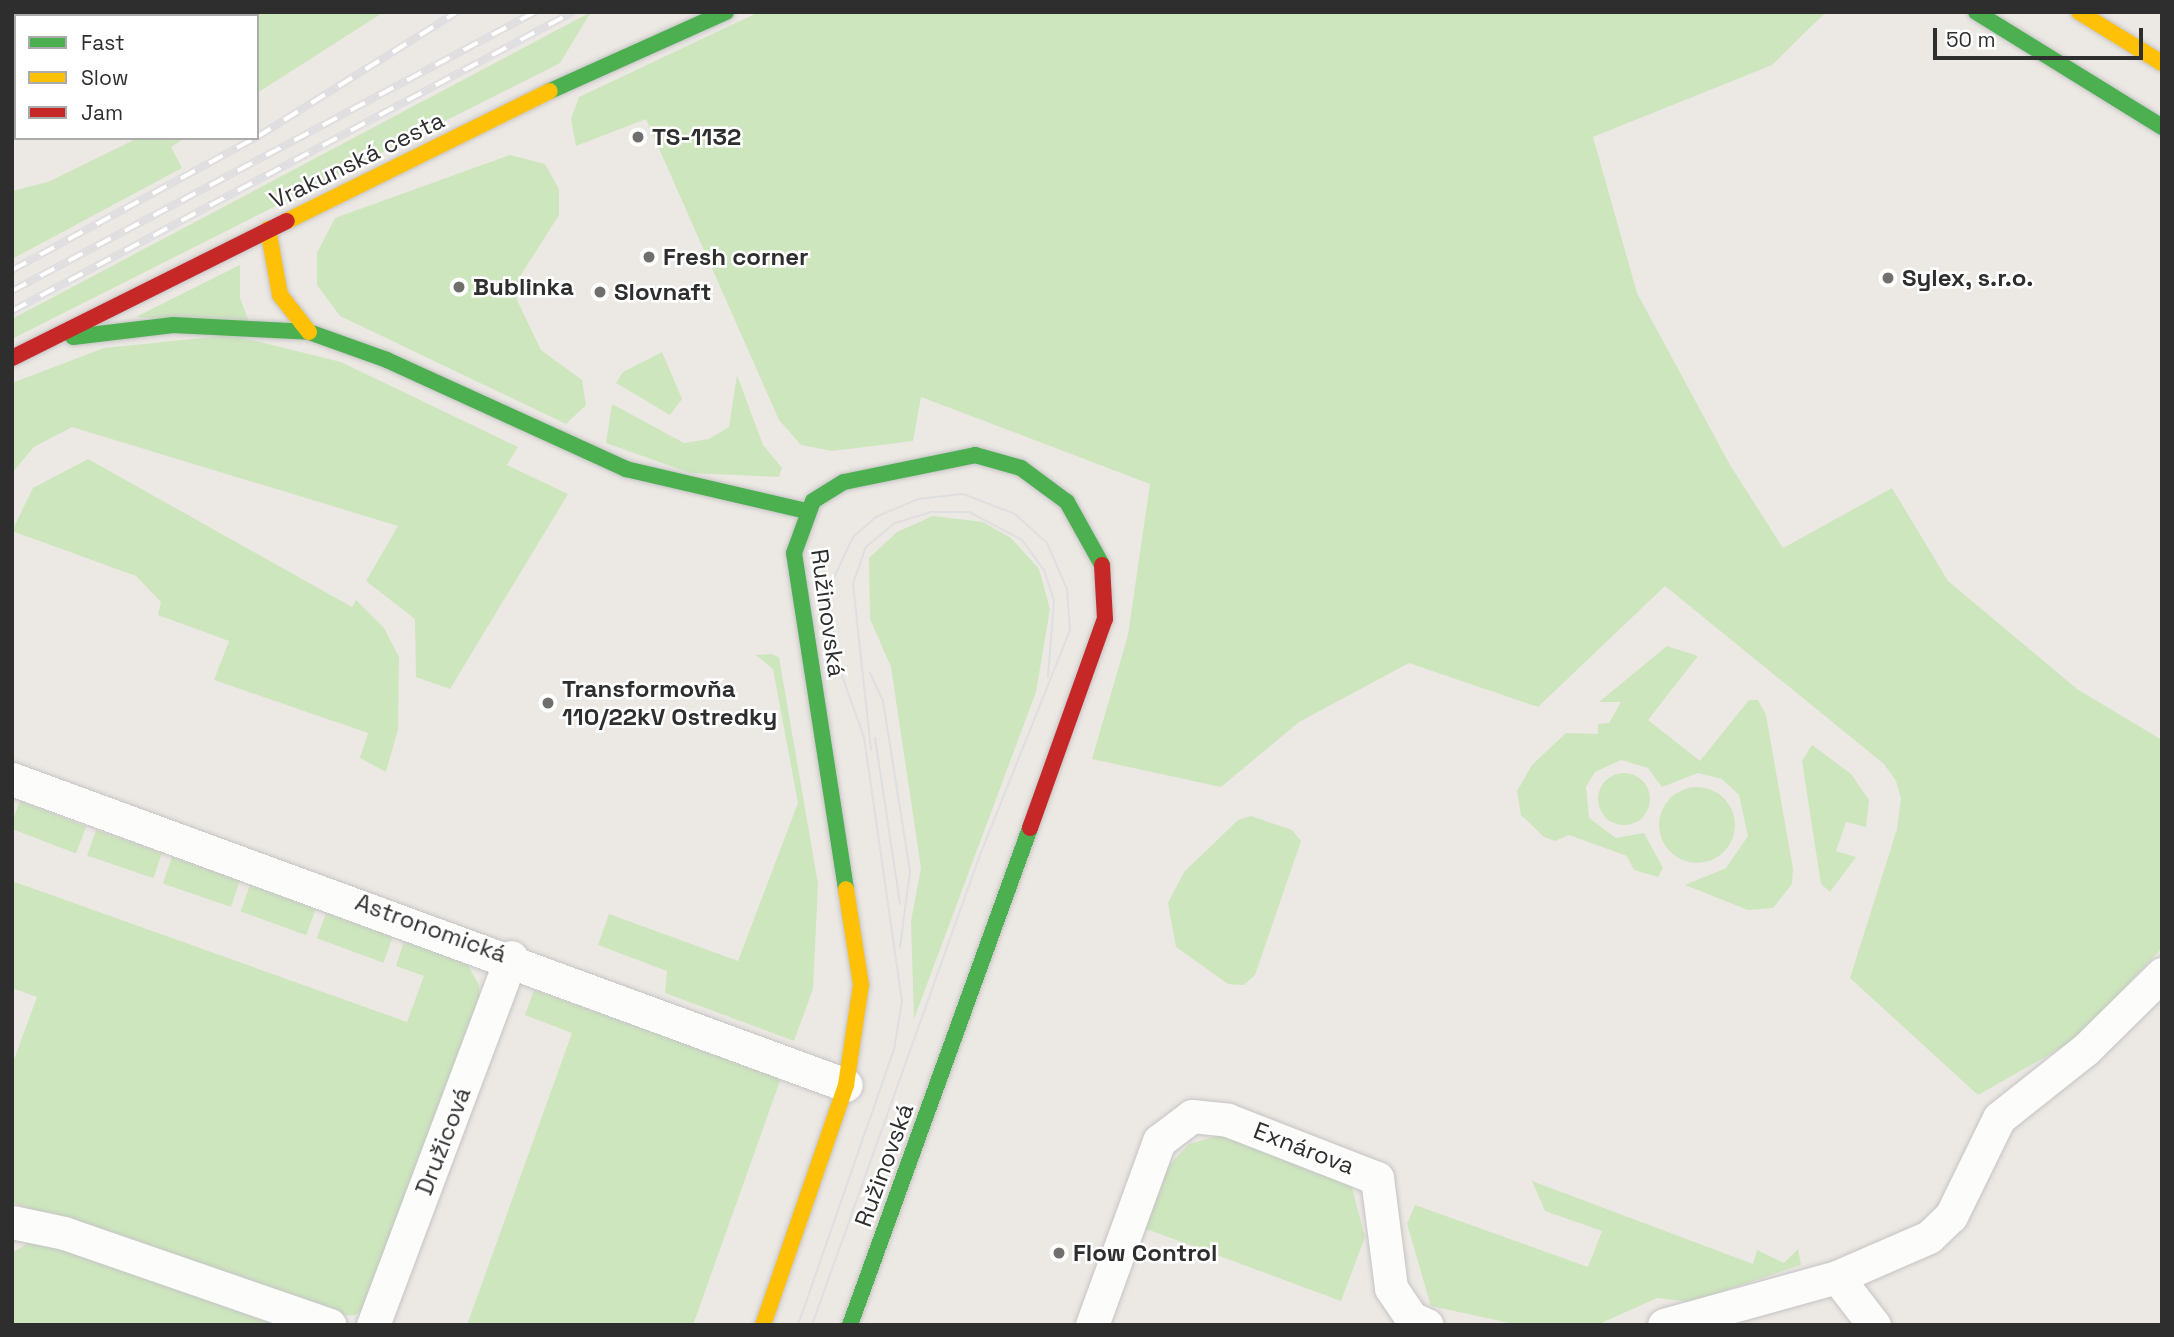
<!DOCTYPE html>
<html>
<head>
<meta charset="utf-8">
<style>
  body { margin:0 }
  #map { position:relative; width:2174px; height:1337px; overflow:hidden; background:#ece8e4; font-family:"Space Grotesk",sans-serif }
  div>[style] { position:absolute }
  .green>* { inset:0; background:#cee6be; transform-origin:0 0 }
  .round { border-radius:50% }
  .roads { filter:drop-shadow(0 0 2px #c5c4c5) drop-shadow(0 0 2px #c5c4c5) }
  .street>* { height:33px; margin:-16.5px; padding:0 16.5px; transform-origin:16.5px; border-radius:16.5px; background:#fcfcfb }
  .fast>* { height:16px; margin:-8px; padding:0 8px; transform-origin:8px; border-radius:8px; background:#4caf50 }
  .slow>* { height:16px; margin:-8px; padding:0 8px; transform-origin:8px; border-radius:8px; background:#ffc107 }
  .jam>* { height:16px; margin:-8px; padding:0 8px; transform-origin:8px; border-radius:8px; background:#c62828 }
  .tram>* { height:2px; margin:-1px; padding:0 1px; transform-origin:1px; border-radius:1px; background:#dfdfe1 }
  .rail>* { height:8px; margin-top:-4px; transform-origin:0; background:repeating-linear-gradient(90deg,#fff 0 16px,#dfdfe1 0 32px); box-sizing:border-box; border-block:2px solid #dfdfe1 }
  .dots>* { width:19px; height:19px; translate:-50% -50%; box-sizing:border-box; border:4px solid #fff; border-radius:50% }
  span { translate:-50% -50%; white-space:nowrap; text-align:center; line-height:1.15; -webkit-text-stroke:5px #fff; paint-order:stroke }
  .poi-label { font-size:24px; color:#2e2e2e; font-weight:700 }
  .left { translate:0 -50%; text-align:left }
  .street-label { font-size:24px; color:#2e2e2e }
  .frame { position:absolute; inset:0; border:14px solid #2e2e2e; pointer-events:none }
  .legend { position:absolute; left:14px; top:14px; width:245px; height:126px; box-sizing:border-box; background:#fff; border:2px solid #ababab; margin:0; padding:9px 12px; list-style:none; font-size:21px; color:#2e2e2e }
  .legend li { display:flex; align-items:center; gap:14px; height:35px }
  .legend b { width:35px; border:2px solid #ababab }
  .scale { position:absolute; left:1933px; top:28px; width:210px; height:32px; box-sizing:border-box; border:4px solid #2e2e2e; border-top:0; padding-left:9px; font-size:21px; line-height:24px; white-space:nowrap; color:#2e2e2e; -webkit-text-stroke:5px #fff; paint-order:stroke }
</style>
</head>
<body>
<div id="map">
  <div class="green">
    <div style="clip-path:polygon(146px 12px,384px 12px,257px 93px,257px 16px,142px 16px)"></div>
    <div style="clip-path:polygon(591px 12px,560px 63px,12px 339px,12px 319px)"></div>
    <div style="clip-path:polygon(759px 12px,1826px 12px,1772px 65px,1593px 137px,1637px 293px,1730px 465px,1783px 548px,1892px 488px,1948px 581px,2077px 689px,2162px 740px,2162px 948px,2075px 1040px,1978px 1095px,1850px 978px,1897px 829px,1901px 799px,1896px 781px,1884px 764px,1665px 586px,1538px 707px,1409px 663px,1299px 722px,1221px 787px,1092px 759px,1128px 635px,1150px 484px,921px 397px,913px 441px,832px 451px,801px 445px,779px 420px,646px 119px,576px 146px,571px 119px,579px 97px)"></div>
    <div style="clip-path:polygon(138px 138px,185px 138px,171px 147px,182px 168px,12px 259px,12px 191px,48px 182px)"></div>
    <div style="clip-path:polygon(510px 155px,545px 164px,559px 189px,559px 215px,519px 278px,517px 300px,541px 350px,582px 380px,586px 405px,566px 424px,340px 316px,317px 285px,317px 253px,335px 218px)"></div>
    <div style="clip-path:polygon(240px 265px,240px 298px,249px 322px,136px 317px)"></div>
    <div style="clip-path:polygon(232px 335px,341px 362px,518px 447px,507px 465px,568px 494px,450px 689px,416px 677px,415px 619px,366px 581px,398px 526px,72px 427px,34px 447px,12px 473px,12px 383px,104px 348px)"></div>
    <div style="clip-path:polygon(662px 352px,682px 399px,670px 415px,616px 383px,623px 372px)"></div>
    <div style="clip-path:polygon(737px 375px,763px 445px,782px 468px,779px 477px,690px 473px,606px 443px,612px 404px,684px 443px,709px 439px,729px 427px)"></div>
    <div style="clip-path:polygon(88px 459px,352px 607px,356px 600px,384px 628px,399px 657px,398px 729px,386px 772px,360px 758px,368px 733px,214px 680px,229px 641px,158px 615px,161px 602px,136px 576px,12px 531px,33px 488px)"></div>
    <div style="clip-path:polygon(933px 516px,983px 522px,1011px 538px,1039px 569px,1050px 609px,1036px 692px,914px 1019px,911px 921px,921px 868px,891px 667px,870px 619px,869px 558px,897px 532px)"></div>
    <div style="clip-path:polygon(1667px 646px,1698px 656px,1648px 720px,1700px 761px,1749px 700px,1758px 700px,1766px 715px,1793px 869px,1792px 884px,1773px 908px,1748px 910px,1685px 885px,1726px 868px,1748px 836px,1739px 795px,1722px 779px,1698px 773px,1662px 787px,1648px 768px,1621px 760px,1595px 772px,1586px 787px,1589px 818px,1616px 838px,1644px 833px,1663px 868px,1658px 877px,1634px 870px,1627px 856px,1569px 835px,1555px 841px,1544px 837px,1521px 815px,1517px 791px,1532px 765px,1566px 733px,1598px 734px,1598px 724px,1609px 723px,1621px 702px,1599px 702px)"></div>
    <div style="clip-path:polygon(771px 654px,779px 657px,818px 884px,813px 989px,794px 1041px,665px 993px,667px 971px,598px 945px,609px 914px,738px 961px,798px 803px,773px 669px,756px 655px)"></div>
    <div style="clip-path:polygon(1812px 745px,1851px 774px,1869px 800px,1866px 827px,1846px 822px,1836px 851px,1856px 857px,1830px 892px,1821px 884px,1802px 761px)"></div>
    <div class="round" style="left:1598px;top:773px;width:52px;height:52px"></div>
    <div class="round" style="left:1659px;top:787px;width:76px;height:76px"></div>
    <div style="left:20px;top:801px;width:71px;height:29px;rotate:21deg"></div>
    <div style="clip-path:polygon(1251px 816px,1292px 830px,1301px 841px,1255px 975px,1244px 985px,1228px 984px,1176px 947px,1168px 903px,1184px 872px,1238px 820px)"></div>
    <div style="left:96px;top:830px;width:70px;height:27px;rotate:19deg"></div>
    <div style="left:172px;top:857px;width:72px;height:28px;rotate:19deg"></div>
    <div style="clip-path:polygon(12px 881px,407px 1022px,424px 976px,396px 966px,404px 941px,466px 962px,479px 985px,481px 1019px,381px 1291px,356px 1315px,321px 1316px,12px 1202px,12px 1065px,37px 997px,12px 988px)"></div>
    <div style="left:250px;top:885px;width:70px;height:28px;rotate:20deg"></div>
    <div style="left:326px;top:913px;width:71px;height:27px;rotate:20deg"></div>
    <div style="clip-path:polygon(534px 990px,781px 1078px,693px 1325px,467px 1325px,572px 1033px,525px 1015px)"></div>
    <div style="clip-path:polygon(1224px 1134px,1351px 1184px,1365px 1237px,1341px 1301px,1141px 1227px,1162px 1173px,1189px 1144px)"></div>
    <div style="clip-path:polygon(1532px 1181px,1753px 1264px,1757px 1250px,1784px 1263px,1798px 1249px,1801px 1265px,1691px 1302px,1657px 1298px,1597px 1325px,1519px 1325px,1431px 1306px,1407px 1224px,1415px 1205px,1588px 1267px,1602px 1231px,1545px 1211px)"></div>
    <div style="clip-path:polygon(33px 1240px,285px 1325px,12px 1325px,12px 1253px)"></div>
  </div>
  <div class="roads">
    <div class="street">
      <div style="left:12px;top:779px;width:888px;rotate:20.15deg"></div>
      <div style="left:12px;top:1222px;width:53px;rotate:11.9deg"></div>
      <div style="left:64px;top:1233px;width:281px;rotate:19.1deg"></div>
      <div style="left:1837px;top:1277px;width:61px;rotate:52.4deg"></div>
      <div style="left:373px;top:1325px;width:393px;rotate:-69.4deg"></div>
      <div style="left:1092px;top:1325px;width:196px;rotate:-70deg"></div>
      <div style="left:1159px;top:1141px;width:41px;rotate:-37.1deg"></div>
      <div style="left:1192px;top:1116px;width:36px;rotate:6deg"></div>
      <div style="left:1228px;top:1120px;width:160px;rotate:21.3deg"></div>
      <div style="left:1377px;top:1178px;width:111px;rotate:82.7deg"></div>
      <div style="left:1391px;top:1288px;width:36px;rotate:56deg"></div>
      <div style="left:1411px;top:1318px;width:17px;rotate:24deg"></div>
      <div style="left:1664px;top:1325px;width:180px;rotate:-15.5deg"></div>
      <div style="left:1837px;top:1277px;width:100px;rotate:-23.5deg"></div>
      <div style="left:1929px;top:1237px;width:30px;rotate:-44deg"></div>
      <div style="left:1951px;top:1216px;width:109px;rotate:-63.9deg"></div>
      <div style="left:1999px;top:1118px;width:111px;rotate:-38.4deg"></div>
      <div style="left:2086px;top:1049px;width:107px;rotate:-44.6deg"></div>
    </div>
    <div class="fast">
      <div style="left:1976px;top:12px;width:219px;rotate:31.7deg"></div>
      <div style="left:550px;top:91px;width:193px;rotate:-24.2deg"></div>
      <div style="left:73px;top:337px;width:101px;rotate:-6.8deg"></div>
      <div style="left:173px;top:325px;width:136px;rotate:2.9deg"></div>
      <div style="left:309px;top:332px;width:83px;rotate:19.7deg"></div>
      <div style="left:387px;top:360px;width:263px;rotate:24.5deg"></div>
      <div style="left:626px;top:469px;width:185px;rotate:13.1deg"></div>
      <div style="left:846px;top:889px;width:340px;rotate:-98.8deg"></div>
      <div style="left:794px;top:553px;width:55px;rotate:-69.9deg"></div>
      <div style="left:813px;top:501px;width:36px;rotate:-32deg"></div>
      <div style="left:844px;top:482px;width:134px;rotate:-11.6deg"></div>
      <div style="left:975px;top:455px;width:48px;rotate:15.8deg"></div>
      <div style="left:1021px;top:468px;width:57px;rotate:36.5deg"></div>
      <div style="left:1067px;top:502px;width:72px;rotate:60.9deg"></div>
      <div style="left:850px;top:1325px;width:529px;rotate:-70.09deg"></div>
    </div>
    <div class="slow">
      <div style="left:2079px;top:12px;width:97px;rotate:31.6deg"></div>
      <div style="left:287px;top:221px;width:293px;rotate:-26.3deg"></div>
      <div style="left:268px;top:229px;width:67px;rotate:79.7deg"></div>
      <div style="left:280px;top:295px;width:47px;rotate:51.9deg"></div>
      <div style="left:763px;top:1325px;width:254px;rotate:-70.9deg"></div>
      <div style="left:846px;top:1085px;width:101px;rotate:-81.5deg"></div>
      <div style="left:861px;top:985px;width:97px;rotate:-98.9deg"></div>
    </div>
    <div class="jam">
      <div style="left:12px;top:358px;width:307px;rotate:-26.5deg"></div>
      <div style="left:1030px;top:828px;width:222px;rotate:-70.3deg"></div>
      <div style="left:1105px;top:619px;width:54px;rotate:-93.2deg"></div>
    </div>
  </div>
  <div class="tram">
    <div style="left:870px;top:673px;width:31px;rotate:65deg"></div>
    <div style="left:883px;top:701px;width:172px;rotate:81deg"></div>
    <div style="left:910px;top:871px;width:77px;rotate:97.5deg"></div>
    <div style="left:875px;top:738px;width:168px;rotate:81.4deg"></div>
    <div style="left:871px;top:750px;width:167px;rotate:-96.2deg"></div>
    <div style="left:853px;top:584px;width:39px;rotate:-71deg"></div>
    <div style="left:866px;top:547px;width:38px;rotate:-40deg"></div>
    <div style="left:895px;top:523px;width:39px;rotate:-17deg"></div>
    <div style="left:932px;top:512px;width:37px"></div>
    <div style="left:969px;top:512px;width:60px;rotate:27.8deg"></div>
    <div style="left:1022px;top:540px;width:37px;rotate:54deg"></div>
    <div style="left:1044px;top:570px;width:33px;rotate:72deg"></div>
    <div style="left:1054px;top:601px;width:76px;rotate:94.5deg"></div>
    <div style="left:798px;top:1325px;width:291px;rotate:-70.8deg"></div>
    <div style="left:894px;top:1050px;width:50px;rotate:-80.7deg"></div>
    <div style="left:902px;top:1001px;width:267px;rotate:-98.2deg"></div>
    <div style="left:864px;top:737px;width:80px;rotate:-109.8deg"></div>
    <div style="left:837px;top:662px;width:74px;rotate:-96.2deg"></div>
    <div style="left:829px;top:588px;width:56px;rotate:-64.8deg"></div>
    <div style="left:853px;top:537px;width:30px;rotate:-41deg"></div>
    <div style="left:876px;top:517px;width:46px;rotate:-23.2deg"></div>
    <div style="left:918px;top:499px;width:45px;rotate:-6.3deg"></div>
    <div style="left:963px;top:494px;width:56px;rotate:21deg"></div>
    <div style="left:1015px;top:514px;width:43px;rotate:42.2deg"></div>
    <div style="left:1047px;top:543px;width:50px;rotate:66.5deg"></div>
    <div style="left:1067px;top:589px;width:41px;rotate:85.8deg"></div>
    <div style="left:1070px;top:630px;width:239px;rotate:111.8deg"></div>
    <div style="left:981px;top:852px;width:502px;rotate:109.66deg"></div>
  </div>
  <div class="rail">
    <div style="left:257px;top:137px;width:236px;rotate:-32deg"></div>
    <div style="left:12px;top:270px;width:277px;rotate:-28.5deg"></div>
    <div style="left:12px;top:291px;width:593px;rotate:-28.08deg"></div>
    <div style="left:12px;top:311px;width:636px;rotate:-28.06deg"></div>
  </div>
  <div class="dots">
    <div style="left:638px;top:137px;background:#706f6e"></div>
    <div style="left:649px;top:257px;background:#706f6e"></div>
    <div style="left:1888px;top:278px;background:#706f6e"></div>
    <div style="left:459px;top:287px;background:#706f6e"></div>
    <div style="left:600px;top:292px;background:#706f6e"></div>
    <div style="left:548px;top:703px;background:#706f6e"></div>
    <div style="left:1059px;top:1253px;background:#706f6e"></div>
  </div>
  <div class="poi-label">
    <span class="left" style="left:652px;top:137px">TS-1132</span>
    <span class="left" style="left:663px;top:257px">Fresh corner</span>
    <span class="left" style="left:1902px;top:278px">Sylex, s.r.o.</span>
    <span class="left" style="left:473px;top:287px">Bublinka</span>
    <span class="left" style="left:614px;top:292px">Slovnaft</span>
    <span class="left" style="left:562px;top:703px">Transformovňa<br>110/22kV Ostredky</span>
    <span class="left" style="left:1073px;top:1253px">Flow Control</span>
  </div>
  <div class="street-label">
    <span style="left:357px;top:160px;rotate:-26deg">Vrakunská cesta</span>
    <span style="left:828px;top:613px;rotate:82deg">Ružinovská</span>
    <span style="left:431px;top:928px;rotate:20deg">Astronomická</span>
    <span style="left:443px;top:1141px;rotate:-69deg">Družicová</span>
    <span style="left:1304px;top:1148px;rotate:21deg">Exnárova</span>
    <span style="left:884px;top:1165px;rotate:-70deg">Ružinovská</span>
  </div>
  <div class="frame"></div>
  <ul class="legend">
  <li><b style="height:9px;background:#4caf50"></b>Fast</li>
  <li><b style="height:9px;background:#ffc107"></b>Slow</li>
  <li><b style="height:9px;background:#c62828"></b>Jam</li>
  </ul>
  <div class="scale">50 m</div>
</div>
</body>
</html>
